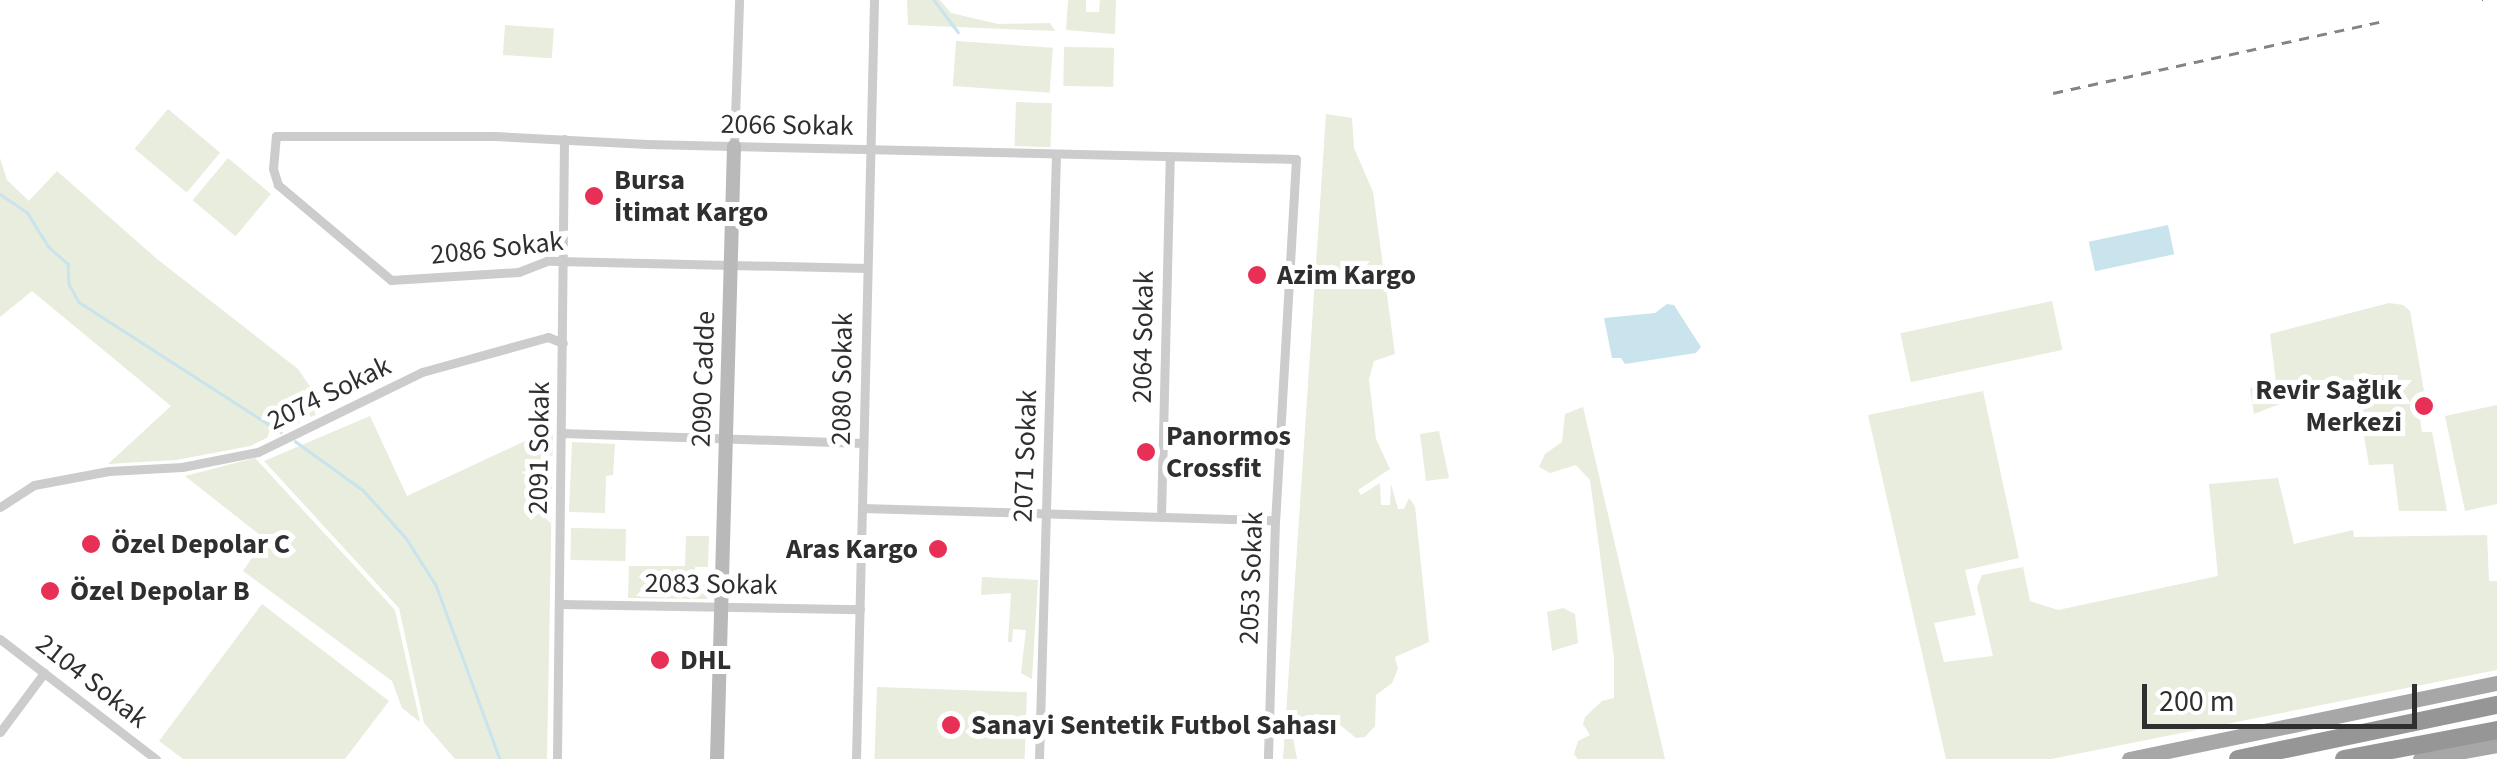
<!DOCTYPE html>
<html>
<head>
<meta charset="utf-8">
<style>
  body { margin:0 }
  #map { position:relative; width:2497px; height:759px; overflow:hidden; background:#fff; font-family:"Source Sans 3",sans-serif }
  div>[style] { position:absolute }
  .green>* { inset:0; background:#e8eddd; transform-origin:0 0 }
  .water>* { inset:0; background:#c9e4ed; transform-origin:0 0 }
  .stream>* { height:2.5px; margin:-1.25px; padding:0 1.25px; transform-origin:1.25px; border-radius:1.25px; background:#c9e4ed }
  .street>* { height:9px; margin:-4.5px; padding:0 4.5px; transform-origin:4.5px; border-radius:4.5px; background:#ccc }
  .secondary>* { height:14px; margin:-7px; padding:0 7px; transform-origin:7px; border-radius:7px; background:#b9b9b9 }
  .primary>* { height:15px; margin:-7.5px; padding:0 7.5px; transform-origin:7.5px; border-radius:7.5px; background:#a7a7a7 }
  .highway>* { height:18px; margin:-9px; padding:0 9px; transform-origin:9px; border-radius:9px; background:#969696 }
  .rail>* { height:2.5px; margin-top:-1.25px; transform-origin:0; background:repeating-linear-gradient(90deg,#848484 0 10px,transparent 0 18px) }
  .dots>* { width:28px; height:28px; translate:-50% -50%; box-sizing:border-box; border:5px solid #fff; border-radius:50% }
  span { translate:-50% -50%; white-space:nowrap; text-align:center; line-height:1.15; -webkit-text-stroke:10px #fff; paint-order:stroke }
  .street-label { font-size:28px; color:#2f2f2f }
  .poi-label { font-size:28px; color:#2f2f2f; font-weight:700 }
  .left { translate:0 -50%; text-align:left }
  .right { translate:-100% -50%; text-align:right }
  .scale { position:absolute; left:2142px; top:684px; width:275px; height:45px; box-sizing:border-box; border:5px solid #2f2f2f; border-top:0; padding-left:12px; font-size:30px; line-height:35px; white-space:nowrap; color:#2f2f2f; -webkit-text-stroke:8px #fff; paint-order:stroke }
</style>
</head>
<body>
<div id="map">
  <div class="green">
    <div style="clip-path:polygon(907px 0,940px 0,951px 13px,998px 24px,1050px 23px,1055px 31px,908px 25px)"></div>
    <div style="clip-path:polygon(1068px 0,1086px 0,1086px 12px,1099px 12px,1100px 0,1116px 0,1115px 34px,1066px 30px)"></div>
    <div style="left:505px;top:25px;width:49px;height:30px;rotate:4deg"></div>
    <div style="left:956px;top:41px;width:97px;height:45px;rotate:4deg"></div>
    <div style="left:1064px;top:47px;width:50px;height:39px;rotate:1deg"></div>
    <div style="left:1016px;top:102px;width:36px;height:44px;rotate:2deg"></div>
    <div style="left:168px;top:109px;width:68px;height:52px;rotate:40deg"></div>
    <div style="clip-path:polygon(1326px 114px,1352px 118px,1354px 148px,1373px 192px,1395px 354px,1374px 361px,1369px 379px,1376px 439px,1390px 469px,1358px 490px,1361px 495px,1380px 483px,1381px 505px,1390px 505px,1391px 484px,1398px 509px,1404px 509px,1409px 498px,1415px 506px,1429px 642px,1395px 657px,1398px 669px,1392px 683px,1376px 695px,1375px 726px,1365px 737px,1356px 738px,1329px 716px,1315px 714px,1292px 732px,1297px 759px,1283px 759px)"></div>
    <div style="clip-path:polygon(0 158px,7px 180px,29px 201px,57px 171px,157px 259px,298px 369px,326px 410px,250px 446px,176px 460px,108px 464px,171px 406px,32px 291px,0 317px)"></div>
    <div style="left:228px;top:158px;width:56px;height:55px;rotate:40deg"></div>
    <div style="left:2052px;top:301px;width:50px;height:155px;rotate:78deg"></div>
    <div style="clip-path:polygon(2389px 303px,2403px 305px,2410px 311px,2424px 391px,2416px 394px,2422px 432px,2432px 432px,2447px 511px,2399px 511px,2393px 464px,2369px 465px,2357px 397px,2344px 397px,2339px 381px,2254px 414px,2250px 388px,2276px 382px,2270px 334px)"></div>
    <div style="clip-path:polygon(1983px 391px,2019px 558px,1965px 570px,1976px 615px,1934px 623px,1944px 662px,1993px 656px,1977px 587px,1982px 575px,2023px 567px,2030px 601px,2058px 610px,2218px 576px,2209px 484px,2278px 478px,2294px 544px,2353px 530px,2354px 537px,2487px 535px,2489px 581px,2497px 581px,2497px 670px,2051px 759px,1946px 759px,1868px 415px)"></div>
    <div style="clip-path:polygon(2497px 405px,2497px 504px,2465px 511px,2445px 416px)"></div>
    <div style="clip-path:polygon(1583px 407px,1665px 759px,1578px 759px,1574px 754px,1578px 741px,1590px 735px,1583px 724px,1585px 717px,1602px 701px,1614px 698px,1614px 658px,1590px 480px,1576px 465px,1550px 473px,1539px 467px,1545px 454px,1562px 442px,1565px 414px)"></div>
    <div style="clip-path:polygon(370px 416px,407px 496px,553px 428px,547px 759px,455px 759px,424px 723px,399px 608px,264px 461px)"></div>
    <div style="clip-path:polygon(1439px 431px,1449px 478px,1426px 481px,1420px 434px)"></div>
    <div style="clip-path:polygon(572px 442px,615px 444px,613px 475px,606px 476px,605px 513px,569px 512px)"></div>
    <div style="clip-path:polygon(255px 458px,395px 610px,420px 722px,402px 708px,392px 681px,243px 571px,265px 539px,185px 476px)"></div>
    <div style="left:571px;top:528px;width:55px;height:32px;rotate:1deg"></div>
    <div style="clip-path:polygon(686px 536px,709px 536px,708px 567px,695px 567px,695px 584px,708px 585px,707px 599px,628px 598px,629px 566px,685px 566px)"></div>
    <div style="clip-path:polygon(982px 577px,1038px 580px,1032px 679px,1021px 673px,1026px 630px,1013px 629px,1012px 642px,1008px 642px,1011px 593px,981px 595px)"></div>
    <div style="clip-path:polygon(262px 604px,389px 701px,345px 759px,183px 759px,159px 741px)"></div>
    <div style="clip-path:polygon(1563px 608px,1575px 614px,1578px 643px,1552px 651px,1547px 612px)"></div>
    <div style="left:877px;top:687px;width:150px;height:72px;rotate:2deg"></div>
  </div>
  <div class="water">
    <div style="left:2168px;top:225px;width:30px;height:81px;rotate:78deg"></div>
    <div style="clip-path:polygon(1667px 304px,1674px 305px,1701px 347px,1696px 353px,1625px 364px,1621px 358px,1612px 358px,1604px 318px,1655px 313px)"></div>
  </div>
  <div class="stream">
    <div style="left:934px;top:0;width:40px;rotate:53deg"></div>
    <div style="left:0;top:194px;width:32px;rotate:34deg"></div>
    <div style="left:27px;top:212px;width:40px;rotate:58deg"></div>
    <div style="left:48px;top:246px;width:27px;rotate:42deg"></div>
    <div style="left:68px;top:264px;width:20px;rotate:87deg"></div>
    <div style="left:69px;top:284px;width:21px;rotate:61deg"></div>
    <div style="left:79px;top:302px;width:240px;rotate:32.8deg"></div>
    <div style="left:295px;top:441px;width:85px;rotate:35.9deg"></div>
    <div style="left:364px;top:491px;width:63px;rotate:48.2deg"></div>
    <div style="left:406px;top:538px;width:56px;rotate:57.4deg"></div>
    <div style="left:436px;top:585px;width:185px;rotate:69.8deg"></div>
  </div>
  <div class="street">
    <div style="left:734px;top:146px;width:146px;rotate:-88deg"></div>
    <div style="left:867px;top:268px;width:320px;rotate:-178.7deg"></div>
    <div style="left:547px;top:261px;width:30px;rotate:159deg"></div>
    <div style="left:519px;top:272px;width:128px;rotate:176.4deg"></div>
    <div style="left:391px;top:280px;width:148px;rotate:-139.9deg"></div>
    <div style="left:278px;top:185px;width:17px;rotate:-107deg"></div>
    <div style="left:273px;top:169px;width:33px;rotate:-85deg"></div>
    <div style="left:276px;top:136px;width:219px"></div>
    <div style="left:495px;top:136px;width:152px;rotate:3deg"></div>
    <div style="left:647px;top:144px;width:649px;rotate:1.32deg"></div>
    <div style="left:1296px;top:159px;width:362px;rotate:93.3deg"></div>
    <div style="left:1275px;top:520px;width:239px;rotate:91.7deg"></div>
    <div style="left:562px;top:433px;width:301px;rotate:1.9deg"></div>
    <div style="left:0;top:507px;width:40px;rotate:-32.9deg"></div>
    <div style="left:34px;top:485px;width:76px;rotate:-10.6deg"></div>
    <div style="left:109px;top:471px;width:73px;rotate:-3.1deg"></div>
    <div style="left:182px;top:467px;width:77px;rotate:-11.2deg"></div>
    <div style="left:258px;top:452px;width:182px;rotate:-26deg"></div>
    <div style="left:422px;top:372px;width:131px;rotate:-15.5deg"></div>
    <div style="left:548px;top:337px;width:16px;rotate:22deg"></div>
    <div style="left:862px;top:508px;width:413px;rotate:1.7deg"></div>
    <div style="left:1161px;top:517px;width:360px;rotate:-88.6deg"></div>
    <div style="left:561px;top:604px;width:299px;rotate:1deg"></div>
    <div style="left:0;top:639px;width:197px;rotate:37.6deg"></div>
    <div style="left:0;top:732px;width:74px;rotate:-53.3deg"></div>
    <div style="left:557px;top:759px;width:620px;rotate:-89.35deg"></div>
    <div style="left:856px;top:759px;width:759px;rotate:-88.64deg"></div>
    <div style="left:1039px;top:759px;width:605px;rotate:-88.39deg"></div>
  </div>
  <div class="secondary">
    <div style="left:717px;top:759px;width:613px;rotate:-88.41deg"></div>
  </div>
  <div class="primary">
    <div style="left:2129px;top:759px;width:376px;rotate:-11.7deg"></div>
    <div style="left:2420px;top:759px;width:78px;rotate:-10.3deg"></div>
  </div>
  <div class="highway">
    <div style="left:2238px;top:759px;width:265px;rotate:-11.8deg"></div>
    <div style="left:2344px;top:759px;width:156px;rotate:-10.7deg"></div>
  </div>
  <div class="rail">
    <div style="left:2482px;top:0;width:1px"></div>
    <div style="left:2053px;top:93px;width:334px;rotate:-12.3deg"></div>
  </div>
  <div class="dots">
    <div style="left:594px;top:196px;background:#e83056"></div>
    <div style="left:1257px;top:275px;background:#e83056"></div>
    <div style="left:2424px;top:406px;background:#e83056"></div>
    <div style="left:1146px;top:452px;background:#e83056"></div>
    <div style="left:91px;top:544px;background:#e83056"></div>
    <div style="left:938px;top:549px;background:#e83056"></div>
    <div style="left:50px;top:591px;background:#e83056"></div>
    <div style="left:660px;top:660px;background:#e83056"></div>
    <div style="left:951px;top:725px;background:#e83056"></div>
  </div>
  <div class="street-label">
    <span style="left:787px;top:125px;rotate:1deg">2066 Sokak</span>
    <span style="left:497px;top:248px;rotate:-6deg">2086 Sokak</span>
    <span style="left:1143px;top:337px;rotate:-89deg">2064 Sokak</span>
    <span style="left:703px;top:379px;rotate:-88deg">2090 Cadde</span>
    <span style="left:842px;top:379px;rotate:-89deg">2080 Sokak</span>
    <span style="left:329px;top:393px;rotate:-26deg">2074 Sokak</span>
    <span style="left:539px;top:448px;rotate:-89deg">2091 Sokak</span>
    <span style="left:1025px;top:456px;rotate:-88deg">2071 Sokak</span>
    <span style="left:1251px;top:578px;rotate:-88deg">2053 Sokak</span>
    <span style="left:711px;top:584px;rotate:1deg">2083 Sokak</span>
    <span style="left:92px;top:681px;rotate:38deg">2104 Sokak</span>
  </div>
  <div class="poi-label">
    <span class="left" style="left:614px;top:196px">Bursa<br>İtimat Kargo</span>
    <span class="left" style="left:1277px;top:275px">Azim Kargo</span>
    <span class="right" style="left:2402px;top:406px">Revir Sağlık<br>Merkezi</span>
    <span class="left" style="left:1166px;top:452px">Panormos<br>Crossfit</span>
    <span class="left" style="left:111px;top:544px">Özel Depolar C</span>
    <span class="right" style="left:918px;top:549px">Aras Kargo</span>
    <span class="left" style="left:70px;top:591px">Özel Depolar B</span>
    <span class="left" style="left:680px;top:660px">DHL</span>
    <span class="left" style="left:971px;top:725px">Sanayi Sentetik Futbol Sahası</span>
  </div>
  <div class="scale">200 m</div>
</div>
</body>
</html>
